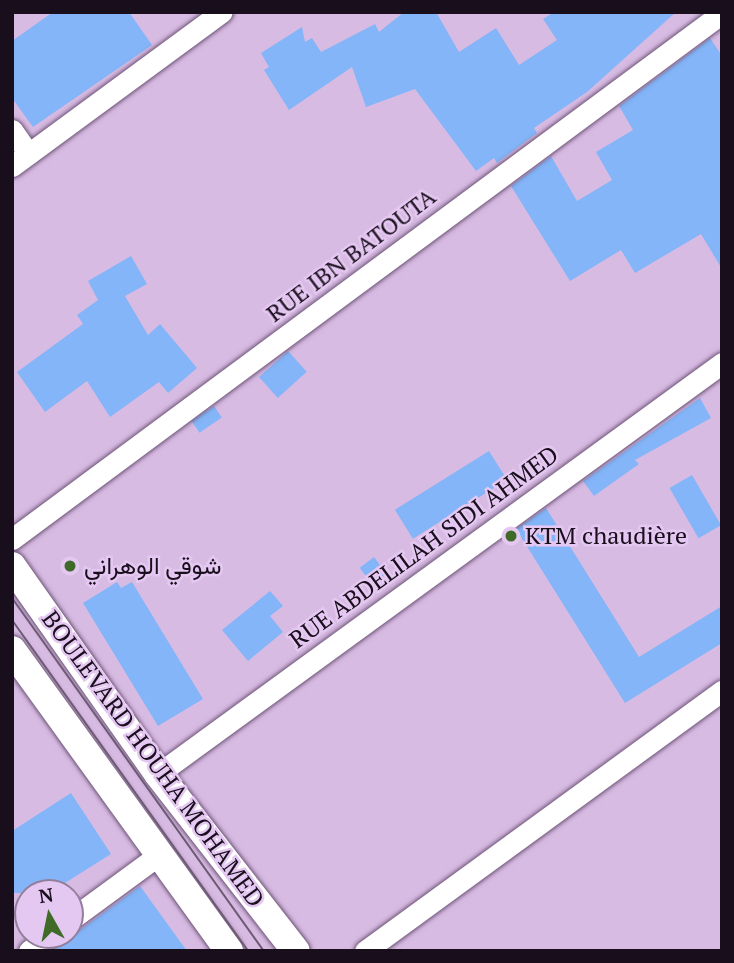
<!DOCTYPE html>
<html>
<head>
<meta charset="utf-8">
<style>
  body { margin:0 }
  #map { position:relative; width:734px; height:963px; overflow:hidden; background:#d8bbe3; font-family:"PT Serif",Vazirmatn,serif }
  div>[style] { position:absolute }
  .building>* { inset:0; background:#83b5f8; transform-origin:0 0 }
  .roads { filter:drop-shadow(0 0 2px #6d5477) drop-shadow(0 0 2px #6d5477) }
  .minor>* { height:21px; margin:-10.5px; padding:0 10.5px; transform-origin:10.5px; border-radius:10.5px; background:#fff }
  .major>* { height:28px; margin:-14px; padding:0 14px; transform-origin:14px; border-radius:14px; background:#fff }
  .tram>* { height:2px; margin:-1px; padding:0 1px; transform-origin:1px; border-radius:1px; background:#6d5b75 }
  .dots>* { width:19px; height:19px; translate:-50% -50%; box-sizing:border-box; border:4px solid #e5c8f1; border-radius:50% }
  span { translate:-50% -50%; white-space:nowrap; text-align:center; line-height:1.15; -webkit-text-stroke:5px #e5c8f1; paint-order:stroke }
  .street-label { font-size:24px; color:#180e1c }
  .poi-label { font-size:24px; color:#180e1c }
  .left { translate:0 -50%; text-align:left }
  .frame { position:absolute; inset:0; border:14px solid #180e1c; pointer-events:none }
  .north { position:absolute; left:14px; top:879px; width:70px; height:70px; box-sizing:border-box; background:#e5c8f1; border:2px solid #937e9c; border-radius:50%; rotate:351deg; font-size:19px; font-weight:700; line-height:28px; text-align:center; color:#180e1c }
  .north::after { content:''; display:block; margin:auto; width:24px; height:32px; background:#3f6a27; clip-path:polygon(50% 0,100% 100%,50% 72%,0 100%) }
</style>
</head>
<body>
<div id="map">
  <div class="building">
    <div style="clip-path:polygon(53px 12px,129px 12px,152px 45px,33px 127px,12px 98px,12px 41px)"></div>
    <div style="clip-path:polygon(404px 12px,436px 12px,459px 52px,496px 28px,519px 65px,557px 40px,543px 19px,554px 12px,676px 12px,587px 92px,534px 128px,537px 133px,497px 163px,494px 158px,476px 171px,415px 89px,366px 107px,352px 67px,289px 110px,264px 70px,269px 67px,261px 53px,302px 27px,305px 42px,312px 38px,321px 52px,375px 24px,379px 32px)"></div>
    <div style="clip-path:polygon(710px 38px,722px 56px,722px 269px,701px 234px,635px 273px,621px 250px,570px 281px,511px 186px,551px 156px,577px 201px,612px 180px,596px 152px,633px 130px,619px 106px)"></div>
    <div style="clip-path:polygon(131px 256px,147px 284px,125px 296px,148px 335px,160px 324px,197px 368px,168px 393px,159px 382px,110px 417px,87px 381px,45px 412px,17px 372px,83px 324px,77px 315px,98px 300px,88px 281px)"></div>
    <div style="left:288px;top:351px;width:28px;height:39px;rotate:48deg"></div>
    <div style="clip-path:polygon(700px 398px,711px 418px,635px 460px,639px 464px,594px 496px,583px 481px)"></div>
    <div style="left:214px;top:406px;width:14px;height:27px;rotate:56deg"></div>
    <div style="left:489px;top:451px;width:34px;height:111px;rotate:58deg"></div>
    <div style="left:692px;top:475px;width:58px;height:26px;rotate:60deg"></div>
    <div style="clip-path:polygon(546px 508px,639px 657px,722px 606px,722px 643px,625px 703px,516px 529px)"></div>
    <div style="left:374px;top:557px;width:21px;height:18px;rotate:53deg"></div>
    <div style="clip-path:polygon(117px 582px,121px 588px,132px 582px,203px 699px,158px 726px,83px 603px)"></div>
    <div style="clip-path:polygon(270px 591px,283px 606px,270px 616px,283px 632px,248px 661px,222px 630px)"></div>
    <div style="clip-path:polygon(71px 793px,111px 854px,49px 893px,12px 893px,12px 831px)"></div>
    <div style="clip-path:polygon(140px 886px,187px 951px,51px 951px)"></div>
  </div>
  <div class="roads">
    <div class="minor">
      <div style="left:12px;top:130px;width:29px;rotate:55deg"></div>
      <div style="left:12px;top:166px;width:260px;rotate:-36.3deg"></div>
      <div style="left:12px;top:539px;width:884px;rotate:-36.53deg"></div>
      <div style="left:158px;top:774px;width:698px;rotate:-36.08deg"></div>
      <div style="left:70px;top:920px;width:112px;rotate:-36.3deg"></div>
      <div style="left:29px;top:951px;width:26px;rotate:-37deg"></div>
      <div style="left:365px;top:951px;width:442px;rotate:-36.1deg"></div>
    </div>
    <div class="major">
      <div style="left:12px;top:566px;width:254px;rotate:54.9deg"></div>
      <div style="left:158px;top:774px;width:224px;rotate:52.1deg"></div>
      <div style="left:12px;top:650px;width:371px;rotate:54.2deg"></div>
    </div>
  </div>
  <div class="tram">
    <div style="left:12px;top:598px;width:434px;rotate:54.5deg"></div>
    <div style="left:12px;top:620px;width:407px;rotate:54.5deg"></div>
  </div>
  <div class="dots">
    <div style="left:511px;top:536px;background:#3f6a27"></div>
    <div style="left:70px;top:566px;background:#3f6a27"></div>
  </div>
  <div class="street-label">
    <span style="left:351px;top:255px;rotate:-37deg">RUE IBN BATOUTA</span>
    <span style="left:424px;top:547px;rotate:-36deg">RUE ABDELILAH SIDI AHMED</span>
    <span style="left:153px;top:759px;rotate:54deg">BOULEVARD HOUHA MOHAMED</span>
  </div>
  <div class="poi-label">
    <span class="left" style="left:525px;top:536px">KTM chaudière</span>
    <span class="left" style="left:84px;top:566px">شوقي الوهراني</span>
  </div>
  <div class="frame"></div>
  <div class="north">N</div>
</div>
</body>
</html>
